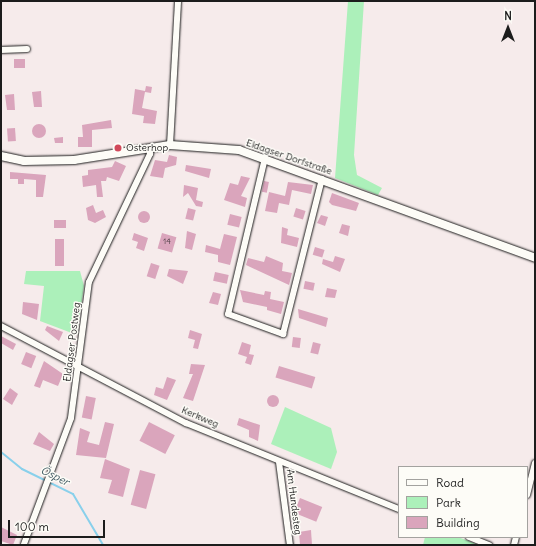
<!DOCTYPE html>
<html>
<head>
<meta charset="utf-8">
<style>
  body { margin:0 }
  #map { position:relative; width:536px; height:546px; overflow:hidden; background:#f6ebeb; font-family:Delius,sans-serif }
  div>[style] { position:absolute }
  .green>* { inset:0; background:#acf0ba }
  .stream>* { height:2px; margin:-1px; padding:0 1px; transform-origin:1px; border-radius:1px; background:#89d0eb }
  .building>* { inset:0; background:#daa5bc; transform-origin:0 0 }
  .round { border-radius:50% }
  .roads { filter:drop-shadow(0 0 1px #1c1c1c) drop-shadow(0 0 1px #1c1c1c) }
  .street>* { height:6px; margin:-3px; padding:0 3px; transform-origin:3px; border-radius:3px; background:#fdfcf7 }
  .secondary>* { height:8px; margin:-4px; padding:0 4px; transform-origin:4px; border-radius:4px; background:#fdfcf7 }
  .dots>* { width:11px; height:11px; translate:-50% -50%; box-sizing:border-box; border:2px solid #fdfcf7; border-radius:50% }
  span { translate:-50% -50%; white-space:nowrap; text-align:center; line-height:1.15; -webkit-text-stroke:3px #fdfcf7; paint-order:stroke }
  .number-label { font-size:8px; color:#4c3e44 }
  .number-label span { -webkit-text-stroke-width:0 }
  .poi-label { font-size:10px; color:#1c1c1c }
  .left { translate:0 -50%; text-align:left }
  .street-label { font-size:10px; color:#1c1c1c }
  .water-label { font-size:11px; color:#425b64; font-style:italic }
  .frame { position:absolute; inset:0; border:2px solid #1c1c1c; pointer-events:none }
  .legend { position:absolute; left:398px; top:466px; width:130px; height:72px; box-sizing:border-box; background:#fdfcf7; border:1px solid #a3a29f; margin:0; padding:5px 7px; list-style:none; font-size:12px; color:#1c1c1c }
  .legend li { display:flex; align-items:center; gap:8px; height:20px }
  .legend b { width:20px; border:1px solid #a3a29f }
  .north { position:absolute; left:488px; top:8px; width:40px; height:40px; -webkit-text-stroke:3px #fdfcf7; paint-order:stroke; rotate:0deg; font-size:11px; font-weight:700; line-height:16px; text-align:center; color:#1c1c1c }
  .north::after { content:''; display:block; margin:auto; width:14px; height:18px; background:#1c1c1c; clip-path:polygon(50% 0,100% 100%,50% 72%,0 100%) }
  .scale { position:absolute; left:8px; top:520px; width:97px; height:18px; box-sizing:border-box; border:2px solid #1c1c1c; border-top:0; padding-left:5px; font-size:12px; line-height:14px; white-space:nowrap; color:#1c1c1c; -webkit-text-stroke:3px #fdfcf7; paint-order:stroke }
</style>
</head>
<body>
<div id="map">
  <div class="green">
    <div style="clip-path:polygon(348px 1px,364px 1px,354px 155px,357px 175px,382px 188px,378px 195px,335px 178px)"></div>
    <div style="clip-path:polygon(26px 271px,80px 271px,84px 286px,77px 335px,40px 321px,44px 286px,24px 284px)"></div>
    <div style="clip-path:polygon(285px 407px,331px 428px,337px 452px,331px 469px,271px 444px)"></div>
    <div style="clip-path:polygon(425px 537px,458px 537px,479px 545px,423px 545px)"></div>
  </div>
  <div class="stream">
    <div style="left:1px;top:452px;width:27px;rotate:39deg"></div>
    <div style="left:22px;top:469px;width:57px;rotate:26.1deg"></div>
    <div style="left:73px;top:494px;width:59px;rotate:59.5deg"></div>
  </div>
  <div class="building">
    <div style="left:25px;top:59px;width:9px;height:11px;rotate:90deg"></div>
    <div style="clip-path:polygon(146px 86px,152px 87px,151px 93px,145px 92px,142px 108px,157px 111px,155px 124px,143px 123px,144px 116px,132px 114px,135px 89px,145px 91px)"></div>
    <div style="clip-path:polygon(41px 91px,42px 107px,34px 107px,32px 92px)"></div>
    <div style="clip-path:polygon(14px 94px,15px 110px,7px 110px,5px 95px)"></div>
    <div style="clip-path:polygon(111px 120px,112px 128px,92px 130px,92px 147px,78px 147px,78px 137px,83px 137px,82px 125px)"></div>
    <div class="round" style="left:32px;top:124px;width:14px;height:14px"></div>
    <div style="left:15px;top:128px;width:13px;height:8px;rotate:86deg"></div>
    <div style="clip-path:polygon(63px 137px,63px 143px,55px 143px,54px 138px)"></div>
    <div style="clip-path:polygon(169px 155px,177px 157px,176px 165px,165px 168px,163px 178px,150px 176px,155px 160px,167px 162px)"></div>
    <div style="clip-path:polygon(115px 161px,126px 166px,119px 181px,107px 177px,106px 181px,101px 181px,103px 197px,97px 197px,96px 185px,83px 187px,82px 176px,88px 175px,88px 170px,112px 167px)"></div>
    <div style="clip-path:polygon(186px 165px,211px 169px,209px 178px,185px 171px)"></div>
    <div style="clip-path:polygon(10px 172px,46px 175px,43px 197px,36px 197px,36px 180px,24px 179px,24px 184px,18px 184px,18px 179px,10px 179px)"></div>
    <div style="clip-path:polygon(241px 176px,250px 178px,241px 196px,247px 198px,245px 207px,224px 200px,230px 183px,238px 185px)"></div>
    <div style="left:264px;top:181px;width:5px;height:11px;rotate:11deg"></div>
    <div style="clip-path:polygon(288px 182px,313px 185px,311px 194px,292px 190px,289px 205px,279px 203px,277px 213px,265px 211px,269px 192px,285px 196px)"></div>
    <div style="clip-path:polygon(184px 185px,198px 188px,196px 200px,203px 202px,202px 207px,196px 206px,188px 193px,183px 197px)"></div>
    <div style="clip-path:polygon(332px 193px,359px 203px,356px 211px,332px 205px,329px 202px)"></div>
    <div style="clip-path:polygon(93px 205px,96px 213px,103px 210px,106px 217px,95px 223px,88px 220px,86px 208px)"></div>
    <div style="left:188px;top:208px;width:8px;height:11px;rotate:14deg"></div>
    <div style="left:296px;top:208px;width:10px;height:9px;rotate:17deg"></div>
    <div class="round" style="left:138px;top:211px;width:12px;height:12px"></div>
    <div style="left:230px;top:214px;width:12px;height:11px;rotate:14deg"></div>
    <div style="clip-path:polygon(321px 215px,328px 217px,325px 226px,317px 223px)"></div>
    <div style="left:54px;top:220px;width:12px;height:8px"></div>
    <div style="clip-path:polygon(342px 224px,350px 226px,348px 236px,339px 233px)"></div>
    <div style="clip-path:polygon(282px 227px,288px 229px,287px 235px,299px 238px,297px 247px,281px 243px)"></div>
    <div style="clip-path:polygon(187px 231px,196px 234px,192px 250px,185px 248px)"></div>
    <div style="clip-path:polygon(134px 233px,148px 238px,144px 251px,136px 248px,138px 242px,132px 240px)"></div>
    <div style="left:162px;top:233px;width:15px;height:16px;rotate:16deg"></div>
    <div style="clip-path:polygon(224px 234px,237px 237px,230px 265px,218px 262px,218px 255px,205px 252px,206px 245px,220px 249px)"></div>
    <div style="left:55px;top:239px;width:9px;height:27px"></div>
    <div style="left:315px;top:247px;width:10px;height:8px;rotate:17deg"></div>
    <div style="clip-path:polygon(266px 256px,283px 263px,282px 271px,292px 273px,289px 285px,246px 265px,248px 258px,264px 262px)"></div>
    <div style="clip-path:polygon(335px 256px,345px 259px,340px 272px,322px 264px,323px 259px,333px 262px)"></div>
    <div style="left:151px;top:263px;width:9px;height:14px;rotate:18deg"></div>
    <div style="clip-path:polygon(169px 269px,188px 271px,183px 284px,167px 276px)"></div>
    <div style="left:215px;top:272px;width:14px;height:9px;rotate:12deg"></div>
    <div style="left:305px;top:281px;width:10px;height:8px;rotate:11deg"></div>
    <div style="clip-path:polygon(327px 288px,337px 290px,335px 298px,325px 297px)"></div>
    <div style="clip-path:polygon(240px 290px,264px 295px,265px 291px,271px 292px,270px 299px,284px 302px,281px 314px,267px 310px,267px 307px,243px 302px)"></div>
    <div style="clip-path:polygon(213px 292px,221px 294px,218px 305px,209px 303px)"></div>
    <div style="clip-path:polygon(23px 302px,39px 304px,37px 320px,22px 314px)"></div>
    <div style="clip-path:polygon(298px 309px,328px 318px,326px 327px,299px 318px)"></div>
    <div style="clip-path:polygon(47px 326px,63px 332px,59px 341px,45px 330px)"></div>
    <div style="clip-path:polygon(190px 330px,202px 334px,198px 349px,193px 348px,195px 340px,188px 338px)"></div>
    <div style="clip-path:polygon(1px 336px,16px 344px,13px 350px,1px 343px)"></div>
    <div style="left:293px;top:337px;width:8px;height:10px;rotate:7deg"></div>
    <div style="clip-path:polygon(242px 342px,251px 345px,249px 354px,254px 355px,251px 365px,245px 363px,247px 357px,238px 354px)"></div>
    <div style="left:313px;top:342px;width:8px;height:11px;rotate:14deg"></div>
    <div style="left:26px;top:352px;width:11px;height:13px;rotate:22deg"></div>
    <div style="clip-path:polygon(44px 361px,63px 374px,58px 386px,43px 380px,40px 388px,34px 386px)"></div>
    <div style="clip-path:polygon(191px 364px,205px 365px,193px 401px,183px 398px,193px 374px,189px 374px)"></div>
    <div style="left:279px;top:366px;width:38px;height:12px;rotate:17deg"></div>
    <div style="clip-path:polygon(167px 377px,176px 380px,167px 400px,154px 395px,156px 387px,163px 389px)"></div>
    <div style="clip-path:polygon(10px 388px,18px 394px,12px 405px,3px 399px)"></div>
    <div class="round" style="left:267px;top:395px;width:12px;height:12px"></div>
    <div style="left:86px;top:396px;width:10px;height:22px;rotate:11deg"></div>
    <div style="clip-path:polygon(239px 418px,260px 425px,258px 441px,249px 437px,249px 430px,237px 425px)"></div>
    <div style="clip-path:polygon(105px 422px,114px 424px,106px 458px,76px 455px,80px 428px,90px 432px,87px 442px,99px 445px)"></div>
    <div style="left:149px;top:422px;width:29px;height:21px;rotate:27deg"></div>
    <div style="clip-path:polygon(39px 432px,54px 444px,50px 451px,33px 444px)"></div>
    <div style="clip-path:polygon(105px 459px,130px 469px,123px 497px,108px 493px,112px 480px,100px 478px)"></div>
    <div style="left:140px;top:470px;width:16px;height:36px;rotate:15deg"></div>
    <div style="left:300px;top:498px;width:24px;height:16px;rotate:22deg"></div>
    <div style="clip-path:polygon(1px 527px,17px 535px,13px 545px,1px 541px)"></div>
    <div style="clip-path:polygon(311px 530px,312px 545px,300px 545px,299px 532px)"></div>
  </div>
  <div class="roads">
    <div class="street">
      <div style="left:1px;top:50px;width:26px;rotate:-2deg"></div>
      <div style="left:170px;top:145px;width:144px;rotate:-86.8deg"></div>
      <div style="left:265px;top:158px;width:160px;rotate:103.3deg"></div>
      <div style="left:228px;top:314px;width:59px;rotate:20deg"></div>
      <div style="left:283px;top:334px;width:160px;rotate:-75.9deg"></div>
      <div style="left:1px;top:326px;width:209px;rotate:27.7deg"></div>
      <div style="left:186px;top:423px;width:230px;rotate:22deg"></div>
      <div style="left:279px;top:462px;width:84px;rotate:82.5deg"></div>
      <div style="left:527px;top:495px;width:33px;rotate:-76deg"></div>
      <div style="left:469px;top:537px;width:22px;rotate:22deg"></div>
      <div style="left:24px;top:544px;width:134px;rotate:-69.5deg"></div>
      <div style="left:71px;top:418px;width:137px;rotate:-82.5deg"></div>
      <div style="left:89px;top:282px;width:142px;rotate:-64.5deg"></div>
      <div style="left:150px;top:154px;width:6px;rotate:-99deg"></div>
      <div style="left:514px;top:545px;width:8px;rotate:-76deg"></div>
    </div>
    <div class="secondary">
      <div style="left:1px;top:156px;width:24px;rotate:12deg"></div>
      <div style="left:24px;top:161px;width:50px;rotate:-1.1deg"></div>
      <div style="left:74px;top:160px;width:97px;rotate:-8.9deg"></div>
      <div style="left:170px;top:145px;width:69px;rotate:4.1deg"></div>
      <div style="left:239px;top:150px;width:315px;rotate:20deg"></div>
    </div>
  </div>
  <div class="dots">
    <div style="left:118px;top:148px;background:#d1495b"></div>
  </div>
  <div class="number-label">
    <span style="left:167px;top:242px">14</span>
  </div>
  <div class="poi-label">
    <span class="left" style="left:126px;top:148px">Osterhop</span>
  </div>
  <div class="street-label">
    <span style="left:289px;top:157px;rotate:19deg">Eldagser Dorfstraße</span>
    <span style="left:72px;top:342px;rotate:-83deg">Eldagser Postweg</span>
    <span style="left:200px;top:417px;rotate:23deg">Kerkweg</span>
    <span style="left:294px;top:502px;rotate:83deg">Am Hundesteg</span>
  </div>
  <div class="water-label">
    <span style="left:55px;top:476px;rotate:27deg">Ösper</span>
  </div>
  <div class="frame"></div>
  <ul class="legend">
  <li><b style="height:5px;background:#fdfcf7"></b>Road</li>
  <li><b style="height:11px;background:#acf0ba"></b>Park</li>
  <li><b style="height:11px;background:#daa5bc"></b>Building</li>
  </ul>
  <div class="north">N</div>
  <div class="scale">100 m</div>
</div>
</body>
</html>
